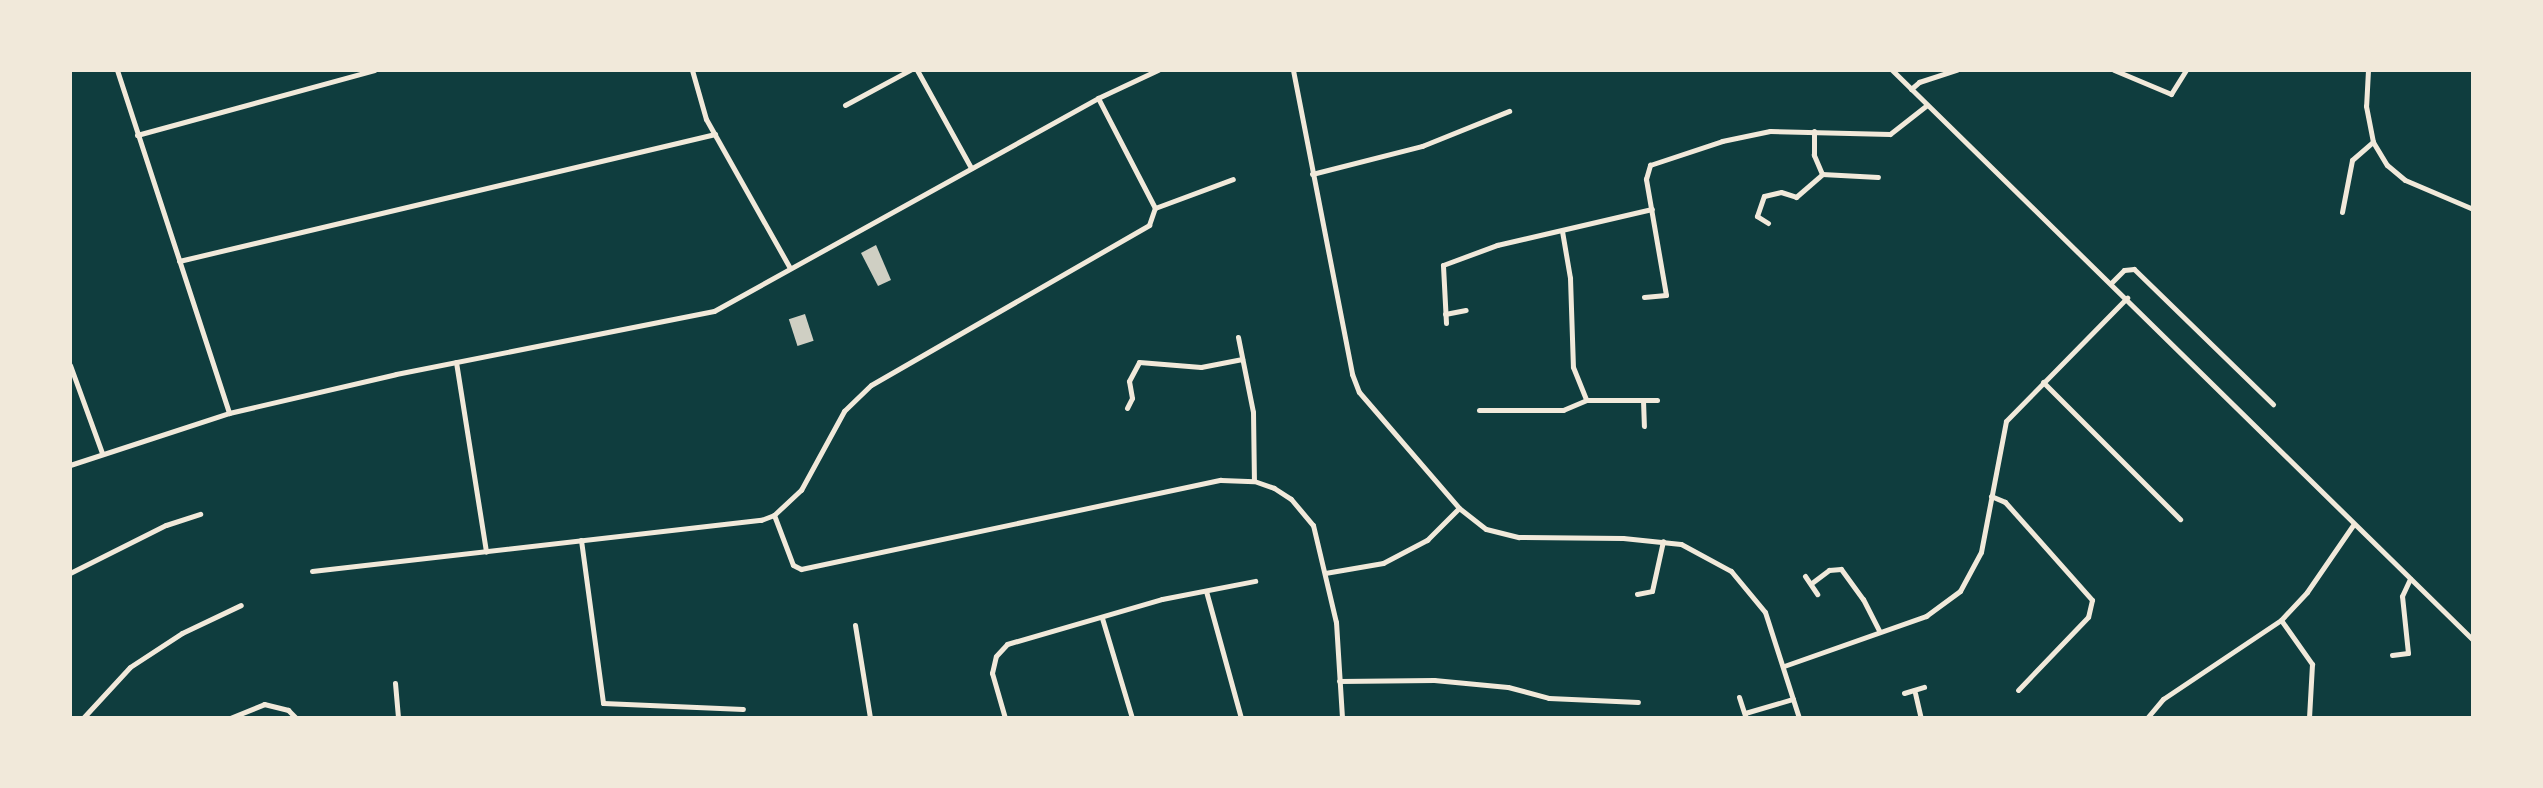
<!DOCTYPE html>
<html>
<head>
<meta charset="utf-8">
<style>
  body { margin:0 }
  #map { position:relative; width:2543px; height:788px; overflow:hidden; background:#0f3d3e; font-family:"Space Grotesk",sans-serif }
  div>[style] { position:absolute }
  .building>* { inset:0; background:#cfcfc3; transform-origin:0 0 }
  .minor>* { height:5px; margin:-2.5px; padding:0 2.5px; transform-origin:2.5px; border-radius:2.5px; background:#f1e9da }
  span { translate:-50% -50%; white-space:nowrap; text-align:center; line-height:1.15; -webkit-text-stroke:5px #f1e9da; paint-order:stroke }
  .frame { position:absolute; inset:0; border:72px solid #f1e9da; pointer-events:none }
</style>
</head>
<body>
<div id="map">
  <div class="building">
    <div style="clip-path:polygon(876px 245px,891px 280px,878px 286px,861px 253px)"></div>
    <div style="left:805px;top:314px;width:28px;height:17px;rotate:72deg"></div>
  </div>
  <div class="minor">
    <div style="left:117px;top:70px;width:361px;rotate:71.9deg"></div>
    <div style="left:692px;top:70px;width:51px;rotate:74.1deg"></div>
    <div style="left:706px;top:119px;width:171px;rotate:60.6deg"></div>
    <div style="left:917px;top:70px;width:112px;rotate:61.1deg"></div>
    <div style="left:1293px;top:70px;width:310px;rotate:79deg"></div>
    <div style="left:1352px;top:374px;width:19px;rotate:69deg"></div>
    <div style="left:1359px;top:392px;width:153px;rotate:49.2deg"></div>
    <div style="left:1459px;top:508px;width:34px;rotate:38deg"></div>
    <div style="left:1486px;top:529px;width:34px;rotate:14deg"></div>
    <div style="left:1519px;top:537px;width:104px;rotate:0.6deg"></div>
    <div style="left:1623px;top:538px;width:58px;rotate:5.9deg"></div>
    <div style="left:1681px;top:544px;width:57px;rotate:28.4deg"></div>
    <div style="left:1731px;top:571px;width:53px;rotate:50.3deg"></div>
    <div style="left:1765px;top:612px;width:111px;rotate:72.2deg"></div>
    <div style="left:1892px;top:70px;width:814px;rotate:44.45deg"></div>
    <div style="left:2114px;top:70px;width:62px;rotate:22.8deg"></div>
    <div style="left:2171px;top:94px;width:28px;rotate:-58deg"></div>
    <div style="left:2368px;top:70px;width:36px;rotate:93deg"></div>
    <div style="left:2366px;top:106px;width:37px;rotate:79deg"></div>
    <div style="left:2373px;top:142px;width:27px;rotate:59deg"></div>
    <div style="left:2387px;top:165px;width:23px;rotate:40deg"></div>
    <div style="left:2405px;top:180px;width:74px;rotate:23.1deg"></div>
    <div style="left:1911px;top:89px;width:11px;rotate:-41deg"></div>
    <div style="left:1919px;top:82px;width:40px;rotate:-18deg"></div>
    <div style="left:845px;top:105px;width:74px;rotate:-28.3deg"></div>
    <div style="left:137px;top:135px;width:246px;rotate:-15.3deg"></div>
    <div style="left:1312px;top:174px;width:114px;rotate:-14.3deg"></div>
    <div style="left:1422px;top:146px;width:94px;rotate:-21.9deg"></div>
    <div style="left:1822px;top:174px;width:56px;rotate:3.1deg"></div>
    <div style="left:1155px;top:208px;width:83px;rotate:-20.4deg"></div>
    <div style="left:2342px;top:212px;width:53px;rotate:-79.1deg"></div>
    <div style="left:2352px;top:160px;width:28px;rotate:-41deg"></div>
    <div style="left:1768px;top:223px;width:13px;rotate:-148deg"></div>
    <div style="left:1757px;top:216px;width:21px;rotate:-71deg"></div>
    <div style="left:1764px;top:196px;width:17px;rotate:-13deg"></div>
    <div style="left:1781px;top:192px;width:16px;rotate:18deg"></div>
    <div style="left:1796px;top:197px;width:35px;rotate:-41deg"></div>
    <div style="left:1822px;top:174px;width:21px;rotate:-113deg"></div>
    <div style="left:1814px;top:155px;width:24px;rotate:-90deg"></div>
    <div style="left:1562px;top:231px;width:48px;rotate:80.3deg"></div>
    <div style="left:1570px;top:278px;width:89px;rotate:88.1deg"></div>
    <div style="left:1573px;top:367px;width:35px;rotate:68deg"></div>
    <div style="left:1586px;top:400px;width:71px"></div>
    <div style="left:179px;top:261px;width:551px;rotate:-13.33deg"></div>
    <div style="left:2111px;top:283px;width:18px;rotate:-45deg"></div>
    <div style="left:2124px;top:270px;width:10px;rotate:-6deg"></div>
    <div style="left:2134px;top:269px;width:194px;rotate:44.2deg"></div>
    <div style="left:1644px;top:297px;width:22px;rotate:-5deg"></div>
    <div style="left:1666px;top:295px;width:118px;rotate:-99.8deg"></div>
    <div style="left:1646px;top:179px;width:15px;rotate:-74deg"></div>
    <div style="left:1650px;top:165px;width:76px;rotate:-18.4deg"></div>
    <div style="left:1722px;top:141px;width:49px;rotate:-11.8deg"></div>
    <div style="left:1770px;top:131px;width:120px;rotate:1.4deg"></div>
    <div style="left:1890px;top:134px;width:47px;rotate:-38.1deg"></div>
    <div style="left:1445px;top:314px;width:21px;rotate:-11deg"></div>
    <div style="left:1446px;top:323px;width:58px;rotate:-93deg"></div>
    <div style="left:1443px;top:265px;width:58px;rotate:-20.3deg"></div>
    <div style="left:1497px;top:245px;width:159px;rotate:-13.1deg"></div>
    <div style="left:1238px;top:337px;width:76px;rotate:78.7deg"></div>
    <div style="left:1253px;top:412px;width:69px;rotate:89.2deg"></div>
    <div style="left:456px;top:362px;width:192px;rotate:81deg"></div>
    <div style="left:70px;top:365px;width:94px;rotate:70deg"></div>
    <div style="left:2043px;top:382px;width:194px;rotate:45deg"></div>
    <div style="left:1643px;top:400px;width:26px;rotate:88deg"></div>
    <div style="left:1127px;top:408px;width:11px;rotate:-63deg"></div>
    <div style="left:1132px;top:398px;width:17px;rotate:-100deg"></div>
    <div style="left:1129px;top:381px;width:21px;rotate:-62deg"></div>
    <div style="left:1139px;top:362px;width:62px;rotate:4.6deg"></div>
    <div style="left:1201px;top:367px;width:42px;rotate:-11deg"></div>
    <div style="left:1479px;top:410px;width:84px"></div>
    <div style="left:1563px;top:410px;width:25px;rotate:-23deg"></div>
    <div style="left:70px;top:465px;width:167px;rotate:-18.1deg"></div>
    <div style="left:229px;top:413px;width:171px;rotate:-13.1deg"></div>
    <div style="left:396px;top:374px;width:324px;rotate:-11.2deg"></div>
    <div style="left:714px;top:311px;width:439px;rotate:-29deg"></div>
    <div style="left:1098px;top:98px;width:66px;rotate:-25deg"></div>
    <div style="left:1991px;top:496px;width:15px;rotate:23deg"></div>
    <div style="left:2005px;top:502px;width:131px;rotate:48.4deg"></div>
    <div style="left:2092px;top:600px;width:17px;rotate:103deg"></div>
    <div style="left:2088px;top:617px;width:101px;rotate:133.8deg"></div>
    <div style="left:774px;top:515px;width:53px;rotate:69.2deg"></div>
    <div style="left:793px;top:565px;width:9px;rotate:27deg"></div>
    <div style="left:801px;top:569px;width:429px;rotate:-12deg"></div>
    <div style="left:1221px;top:480px;width:33px;rotate:2deg"></div>
    <div style="left:1254px;top:481px;width:21px;rotate:19deg"></div>
    <div style="left:1274px;top:488px;width:20px;rotate:33deg"></div>
    <div style="left:1291px;top:499px;width:34px;rotate:50deg"></div>
    <div style="left:1313px;top:525px;width:100px;rotate:76.7deg"></div>
    <div style="left:1336px;top:622px;width:96px;rotate:86.4deg"></div>
    <div style="left:581px;top:540px;width:164px;rotate:82.3deg"></div>
    <div style="left:603px;top:703px;width:140px;rotate:2.5deg"></div>
    <div style="left:312px;top:571px;width:452px;rotate:-6.5deg"></div>
    <div style="left:761px;top:520px;width:14px;rotate:-21deg"></div>
    <div style="left:774px;top:515px;width:37px;rotate:-43deg"></div>
    <div style="left:801px;top:490px;width:90px;rotate:-61.4deg"></div>
    <div style="left:844px;top:411px;width:37px;rotate:-44deg"></div>
    <div style="left:871px;top:385px;width:321px;rotate:-29.9deg"></div>
    <div style="left:1149px;top:225px;width:18px;rotate:-71deg"></div>
    <div style="left:1155px;top:208px;width:124px;rotate:-117.4deg"></div>
    <div style="left:70px;top:573px;width:107px;rotate:-26.6deg"></div>
    <div style="left:166px;top:525px;width:36px;rotate:-18deg"></div>
    <div style="left:1325px;top:573px;width:59px;rotate:-9.8deg"></div>
    <div style="left:1383px;top:563px;width:50px;rotate:-27.6deg"></div>
    <div style="left:1427px;top:540px;width:45px;rotate:-45deg"></div>
    <div style="left:1805px;top:576px;width:22px;rotate:56deg"></div>
    <div style="left:1813px;top:582px;width:20px;rotate:-37deg"></div>
    <div style="left:1829px;top:570px;width:12px;rotate:-5deg"></div>
    <div style="left:1841px;top:569px;width:37px;rotate:54deg"></div>
    <div style="left:1863px;top:599px;width:36px;rotate:63deg"></div>
    <div style="left:1206px;top:591px;width:132px;rotate:74.6deg"></div>
    <div style="left:1637px;top:594px;width:15px;rotate:-11deg"></div>
    <div style="left:1652px;top:591px;width:51px;rotate:-77.6deg"></div>
    <div style="left:1102px;top:618px;width:104px;rotate:73.3deg"></div>
    <div style="left:2281px;top:620px;width:54px;rotate:54.8deg"></div>
    <div style="left:2312px;top:664px;width:54px;rotate:93.2deg"></div>
    <div style="left:855px;top:625px;width:94px;rotate:80.8deg"></div>
    <div style="left:2392px;top:655px;width:16px;rotate:-7deg"></div>
    <div style="left:2408px;top:653px;width:57px;rotate:-96deg"></div>
    <div style="left:2402px;top:596px;width:19px;rotate:-65deg"></div>
    <div style="left:1784px;top:666px;width:151px;rotate:-19.4deg"></div>
    <div style="left:1926px;top:616px;width:42px;rotate:-36.3deg"></div>
    <div style="left:1960px;top:591px;width:44px;rotate:-61.7deg"></div>
    <div style="left:1981px;top:552px;width:133px;rotate:-79.2deg"></div>
    <div style="left:2006px;top:421px;width:173px;rotate:-45.5deg"></div>
    <div style="left:1339px;top:681px;width:95px;rotate:-0.6deg"></div>
    <div style="left:1434px;top:680px;width:74px;rotate:5.4deg"></div>
    <div style="left:1508px;top:687px;width:42px;rotate:15deg"></div>
    <div style="left:1549px;top:698px;width:89px;rotate:2.6deg"></div>
    <div style="left:395px;top:683px;width:35px;rotate:85deg"></div>
    <div style="left:1904px;top:693px;width:21px;rotate:-17deg"></div>
    <div style="left:1915px;top:693px;width:26px;rotate:77deg"></div>
    <div style="left:1739px;top:697px;width:22px;rotate:72deg"></div>
    <div style="left:1745px;top:713px;width:50px;rotate:-16.3deg"></div>
    <div style="left:83px;top:718px;width:69px;rotate:-47.3deg"></div>
    <div style="left:130px;top:667px;width:62px;rotate:-33.2deg"></div>
    <div style="left:182px;top:633px;width:65px;rotate:-25.4deg"></div>
    <div style="left:230px;top:718px;width:37px;rotate:-22deg"></div>
    <div style="left:264px;top:704px;width:25px;rotate:14deg"></div>
    <div style="left:288px;top:710px;width:11px;rotate:45deg"></div>
    <div style="left:1005px;top:718px;width:47px;rotate:-106.1deg"></div>
    <div style="left:992px;top:673px;width:17px;rotate:-77deg"></div>
    <div style="left:996px;top:656px;width:16px;rotate:-47deg"></div>
    <div style="left:1007px;top:644px;width:161px;rotate:-16.2deg"></div>
    <div style="left:1162px;top:599px;width:95px;rotate:-11deg"></div>
    <div style="left:2147px;top:718px;width:25px;rotate:-50deg"></div>
    <div style="left:2163px;top:699px;width:142px;rotate:-33.8deg"></div>
    <div style="left:2281px;top:620px;width:38px;rotate:-47deg"></div>
    <div style="left:2307px;top:592px;width:81px;rotate:-55.5deg"></div>
  </div>
  <div class="frame"></div>
</div>
</body>
</html>
